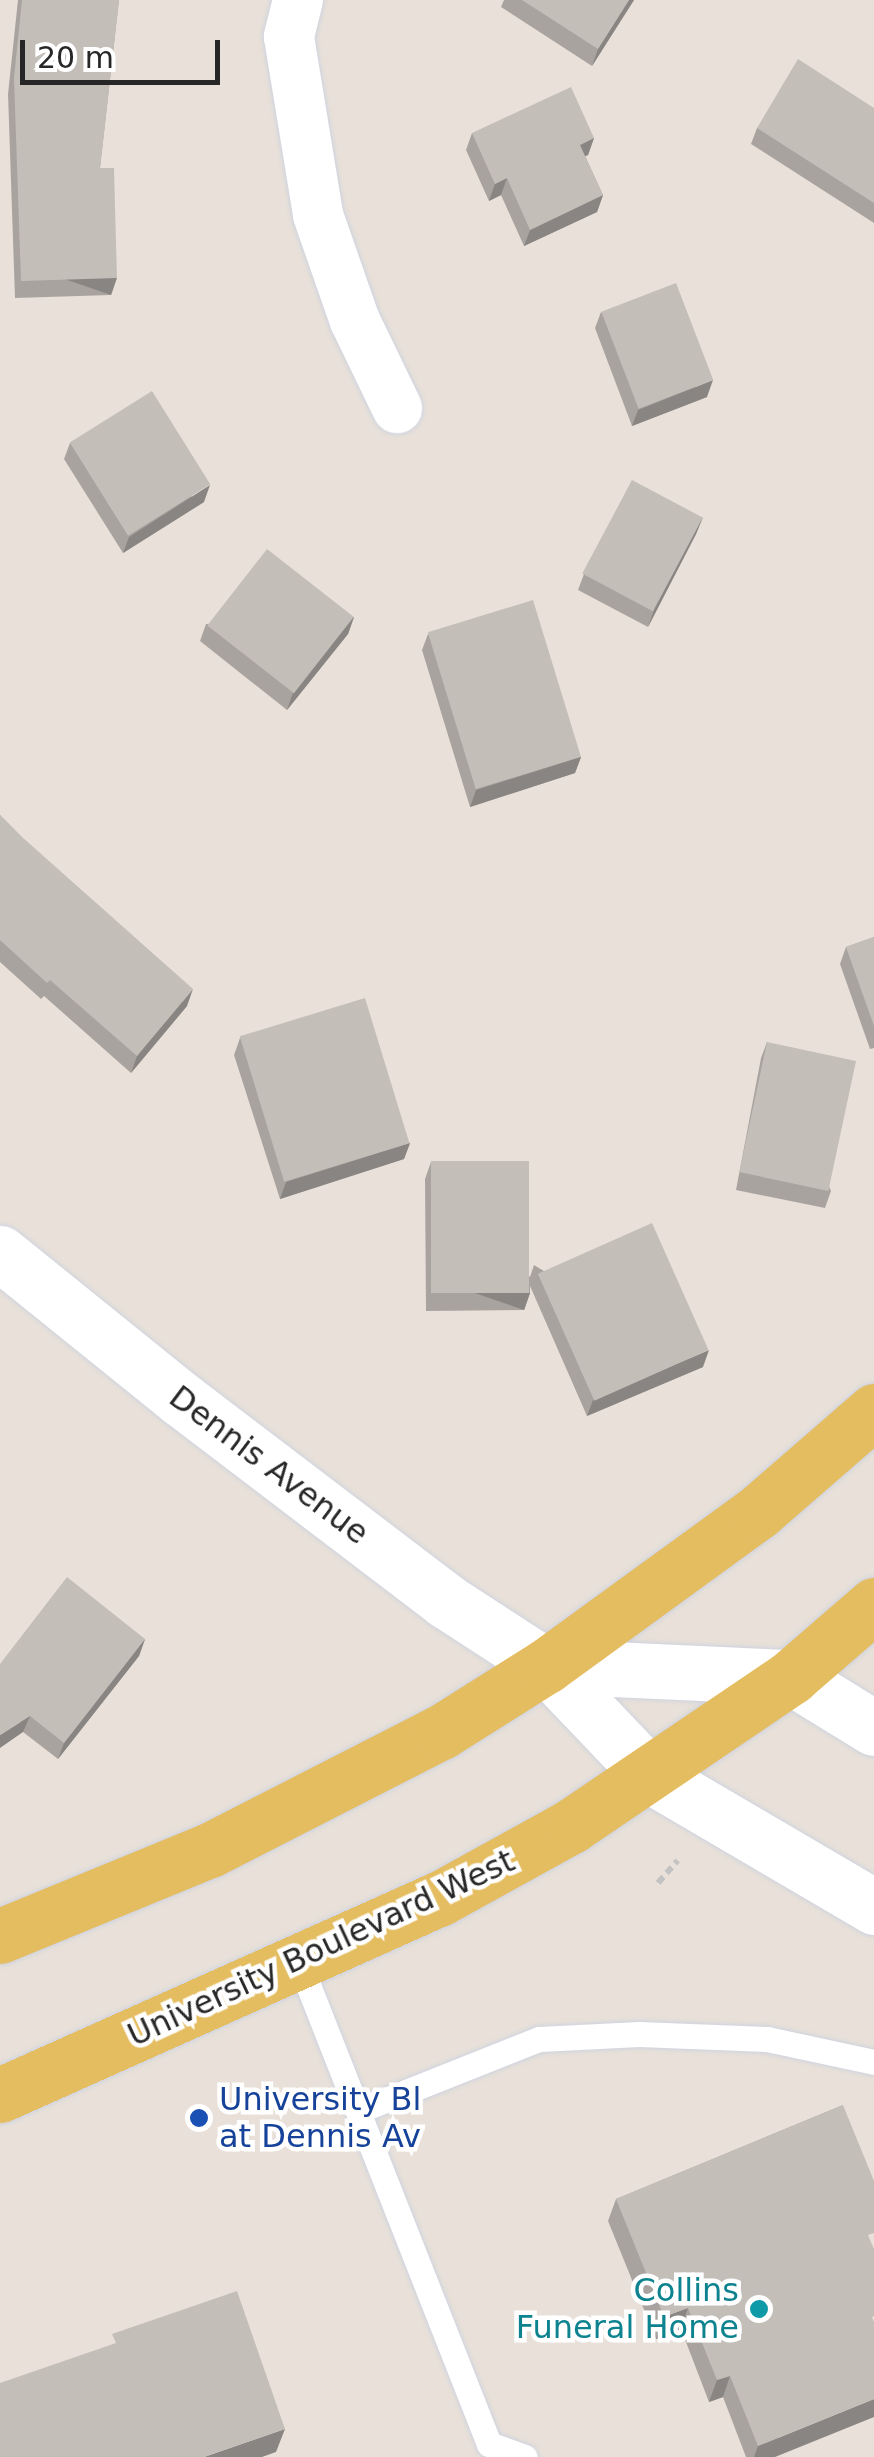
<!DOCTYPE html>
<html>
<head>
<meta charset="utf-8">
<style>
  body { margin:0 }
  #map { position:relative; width:874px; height:2457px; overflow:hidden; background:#e9e1d9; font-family:"DejaVu Sans",sans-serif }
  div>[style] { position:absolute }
  .path>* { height:6px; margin-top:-3px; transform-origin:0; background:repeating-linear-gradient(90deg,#c3c3c3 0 8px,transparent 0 13px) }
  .roads { filter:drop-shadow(0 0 2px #cfd3df) drop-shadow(0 0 2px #cfd3df) }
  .lane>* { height:25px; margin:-12.5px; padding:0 12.5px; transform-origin:12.5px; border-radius:12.5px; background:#fff }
  .street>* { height:50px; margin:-25px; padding:0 25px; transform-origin:25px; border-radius:25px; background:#fff }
  .secondary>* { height:55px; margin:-27.5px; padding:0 27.5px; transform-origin:27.5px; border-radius:27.5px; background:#fff }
  .primary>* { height:55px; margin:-27.5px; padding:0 27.5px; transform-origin:27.5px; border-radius:27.5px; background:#e5bd61 }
  .wall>* { inset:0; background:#a9a39f }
  .shaded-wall>* { inset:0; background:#898582; transform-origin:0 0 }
  .building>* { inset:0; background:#c4beb9; transform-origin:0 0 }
  .dots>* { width:28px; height:28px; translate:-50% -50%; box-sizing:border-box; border:5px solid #fff; border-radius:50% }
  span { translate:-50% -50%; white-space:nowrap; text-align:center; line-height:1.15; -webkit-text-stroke:9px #fff; paint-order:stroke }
  .street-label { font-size:32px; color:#272727 }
  .transit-label { font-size:32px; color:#164399 }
  .left { translate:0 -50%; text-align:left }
  .culture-label { font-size:32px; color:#0d838f }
  .right { translate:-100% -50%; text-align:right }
  .scale { position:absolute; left:20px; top:40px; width:200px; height:45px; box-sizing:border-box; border:5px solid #272727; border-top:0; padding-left:12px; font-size:30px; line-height:35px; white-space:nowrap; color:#272727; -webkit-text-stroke:8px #fff; paint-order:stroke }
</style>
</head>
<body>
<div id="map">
  <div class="path">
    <div style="left:658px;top:1883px;width:30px;rotate:-49deg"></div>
  </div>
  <div class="roads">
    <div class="lane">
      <div style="left:299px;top:1962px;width:518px;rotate:68.49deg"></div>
      <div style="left:489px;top:2444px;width:38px;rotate:20deg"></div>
      <div style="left:358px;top:2111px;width:195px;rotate:-21.7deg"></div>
      <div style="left:539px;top:2039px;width:100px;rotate:-2.9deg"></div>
      <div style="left:639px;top:2034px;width:128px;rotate:2.2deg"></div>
      <div style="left:767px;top:2039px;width:109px;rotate:12.1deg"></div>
    </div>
    <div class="street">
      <div style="left:298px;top:0;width:38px;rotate:104deg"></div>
      <div style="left:289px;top:37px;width:180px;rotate:80.7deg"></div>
      <div style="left:318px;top:215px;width:112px;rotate:70.8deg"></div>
      <div style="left:355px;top:321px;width:97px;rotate:64.2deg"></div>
    </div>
    <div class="secondary">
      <div style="left:0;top:1253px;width:233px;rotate:38.9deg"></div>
      <div style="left:181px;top:1399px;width:333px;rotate:37.3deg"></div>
      <div style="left:446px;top:1601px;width:119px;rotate:33deg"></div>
      <div style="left:546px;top:1666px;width:152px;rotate:46.3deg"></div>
      <div style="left:651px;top:1776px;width:259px;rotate:30.4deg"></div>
      <div style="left:546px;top:1666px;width:245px;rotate:2.6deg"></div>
      <div style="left:791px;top:1677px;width:97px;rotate:31.6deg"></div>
    </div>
    <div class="primary">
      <div style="left:0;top:1936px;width:227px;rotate:-22.3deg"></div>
      <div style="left:210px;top:1850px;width:259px;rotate:-27.1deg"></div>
      <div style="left:441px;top:1732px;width:124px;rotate:-32.2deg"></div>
      <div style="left:546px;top:1666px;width:262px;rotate:-36deg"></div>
      <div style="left:758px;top:1512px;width:154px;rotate:-41deg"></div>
      <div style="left:0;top:2095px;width:481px;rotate:-24.1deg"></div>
      <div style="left:439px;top:1899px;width:151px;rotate:-28.9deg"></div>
      <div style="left:571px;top:1826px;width:266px;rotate:-34.1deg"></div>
      <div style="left:791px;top:1677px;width:110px;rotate:-40.9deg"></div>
    </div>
  </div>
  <div class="wall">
    <div style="clip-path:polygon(18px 0,119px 0,100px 168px,111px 295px,15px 298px,8px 94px)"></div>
    <div style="clip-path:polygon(504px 0,634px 0,592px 66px,501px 7px)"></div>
    <div style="clip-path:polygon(874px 108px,874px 223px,751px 144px,757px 128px)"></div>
    <div style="clip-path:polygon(472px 133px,594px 138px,588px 155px,585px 156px,603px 195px,597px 212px,524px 246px,501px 195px,489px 201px,466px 150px)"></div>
    <div style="clip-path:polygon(601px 312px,707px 397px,632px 426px,595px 328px)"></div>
    <div style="clip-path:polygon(70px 443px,204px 502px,123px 553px,64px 459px)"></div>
    <div style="clip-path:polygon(703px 517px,696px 534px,648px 627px,578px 590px,584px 574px)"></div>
    <div style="clip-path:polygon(354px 617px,348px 634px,287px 710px,200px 641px,206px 624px)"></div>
    <div style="clip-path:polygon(428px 634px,581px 757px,575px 773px,470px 807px,422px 650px)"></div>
    <div style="clip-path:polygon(0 815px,187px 1006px,131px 1073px,44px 996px,41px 999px,0 962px)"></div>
    <div style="clip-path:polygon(874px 937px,874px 1048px,870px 1049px,840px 964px,846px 947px)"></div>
    <div style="clip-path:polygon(240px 1038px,410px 1143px,404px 1159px,280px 1199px,234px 1055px)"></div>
    <div style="clip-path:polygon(767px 1042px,831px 1191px,825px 1208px,736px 1190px,761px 1058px)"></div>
    <div style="clip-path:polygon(431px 1162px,530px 1277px,534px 1265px,703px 1367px,587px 1416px,530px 1286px,530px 1293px,524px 1310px,426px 1311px,425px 1179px)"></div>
    <div style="clip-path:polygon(145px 1639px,139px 1656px,58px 1759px,23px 1732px,0 1664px)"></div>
    <div style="clip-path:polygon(843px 2105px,775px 2457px,746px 2457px,723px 2397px,709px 2402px,681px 2329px,656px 2339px,608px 2221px,616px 2199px)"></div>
  </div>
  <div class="shaded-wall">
    <div style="clip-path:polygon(629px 0,634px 0,592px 66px,598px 49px)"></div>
    <div style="clip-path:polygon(594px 138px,588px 155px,574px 161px,580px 145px)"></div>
    <div style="clip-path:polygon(507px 178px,501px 195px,489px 201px,495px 184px)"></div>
    <div style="clip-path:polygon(603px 195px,597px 212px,524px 246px,530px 230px)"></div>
    <div style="left:117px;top:278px;width:18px;height:96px;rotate:109deg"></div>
    <div style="clip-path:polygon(713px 380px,707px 397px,632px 426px,638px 410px)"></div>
    <div style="clip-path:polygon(210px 485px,204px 502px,123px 553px,129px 537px)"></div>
    <div style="clip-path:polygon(703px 517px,696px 534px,648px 627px,654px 610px)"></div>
    <div style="clip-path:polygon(354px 617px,348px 634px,287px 710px,293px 693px)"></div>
    <div style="clip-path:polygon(581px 757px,575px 773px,470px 807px,476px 790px)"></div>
    <div style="clip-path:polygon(193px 989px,187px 1006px,131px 1073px,137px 1056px)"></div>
    <div style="clip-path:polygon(410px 1143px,404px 1159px,280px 1199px,286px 1182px)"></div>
    <div style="left:530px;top:1293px;width:18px;height:98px;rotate:109deg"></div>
    <div style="clip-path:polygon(709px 1350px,703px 1367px,587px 1416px,593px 1400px)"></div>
    <div style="clip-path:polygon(145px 1639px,139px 1656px,58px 1759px,64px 1743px)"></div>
    <div style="clip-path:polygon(30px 1716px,23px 1732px,0 1748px,0 1735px)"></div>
    <div style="clip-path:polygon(688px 2308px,681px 2329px,656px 2339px,664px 2317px)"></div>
    <div style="clip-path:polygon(730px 2376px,723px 2397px,709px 2402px,717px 2380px)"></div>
    <div style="clip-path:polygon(874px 2399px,874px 2417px,775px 2457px,754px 2457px,758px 2446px)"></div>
    <div style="clip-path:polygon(285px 2429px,276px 2452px,262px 2457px,204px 2457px)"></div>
  </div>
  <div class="building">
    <div style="clip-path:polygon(22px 0,119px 0,100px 168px,114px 168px,117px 278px,21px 281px,14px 78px)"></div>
    <div style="clip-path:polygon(522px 0,629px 0,598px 49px)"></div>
    <div style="clip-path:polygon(798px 59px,874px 108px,874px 203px,757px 128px)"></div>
    <div style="clip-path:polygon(571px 87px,594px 138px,580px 145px,603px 195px,530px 230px,507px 178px,495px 184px,472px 133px)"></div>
    <div style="left:676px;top:283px;width:104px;height:80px;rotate:69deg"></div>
    <div style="left:152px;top:391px;width:110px;height:97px;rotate:58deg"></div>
    <div style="left:632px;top:480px;width:80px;height:106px;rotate:28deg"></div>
    <div style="left:267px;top:549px;width:110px;height:97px;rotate:38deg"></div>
    <div style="left:533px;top:600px;width:164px;height:110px;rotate:73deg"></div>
    <div style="clip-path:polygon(0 815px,22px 837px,193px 989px,137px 1056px,50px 980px,47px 983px,0 940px)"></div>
    <div style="clip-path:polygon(874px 937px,874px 1026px,846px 947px)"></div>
    <div style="left:365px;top:998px;width:152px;height:131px;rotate:73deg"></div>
    <div style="left:767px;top:1042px;width:91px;height:133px;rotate:12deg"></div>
    <div style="left:529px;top:1161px;width:132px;height:98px;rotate:90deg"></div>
    <div style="left:652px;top:1223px;width:139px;height:125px;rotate:66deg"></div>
    <div style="clip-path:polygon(67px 1577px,145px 1639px,64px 1743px,30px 1716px,0 1735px,0 1664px)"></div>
    <div style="clip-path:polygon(843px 2105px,874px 2181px,874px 2233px,868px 2235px,874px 2249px,874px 2316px,872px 2317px,874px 2322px,874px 2399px,758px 2446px,730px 2376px,717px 2380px,688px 2308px,664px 2317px,616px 2199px)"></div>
    <div style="clip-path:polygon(237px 2291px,285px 2429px,204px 2457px,0 2457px,0 2383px,116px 2343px,112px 2334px)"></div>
  </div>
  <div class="dots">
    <div style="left:199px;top:2118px;background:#1a4fb4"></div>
    <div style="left:759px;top:2309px;background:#0f9aa8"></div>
  </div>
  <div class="street-label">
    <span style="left:269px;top:1465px;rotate:37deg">Dennis Avenue</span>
    <span style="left:321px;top:1948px;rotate:-25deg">University Boulevard West</span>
  </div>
  <div class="transit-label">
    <span class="left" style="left:219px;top:2118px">University Bl<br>at Dennis Av</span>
  </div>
  <div class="culture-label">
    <span class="right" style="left:739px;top:2309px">Collins<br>Funeral Home</span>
  </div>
  <div class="scale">20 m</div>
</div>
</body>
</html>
